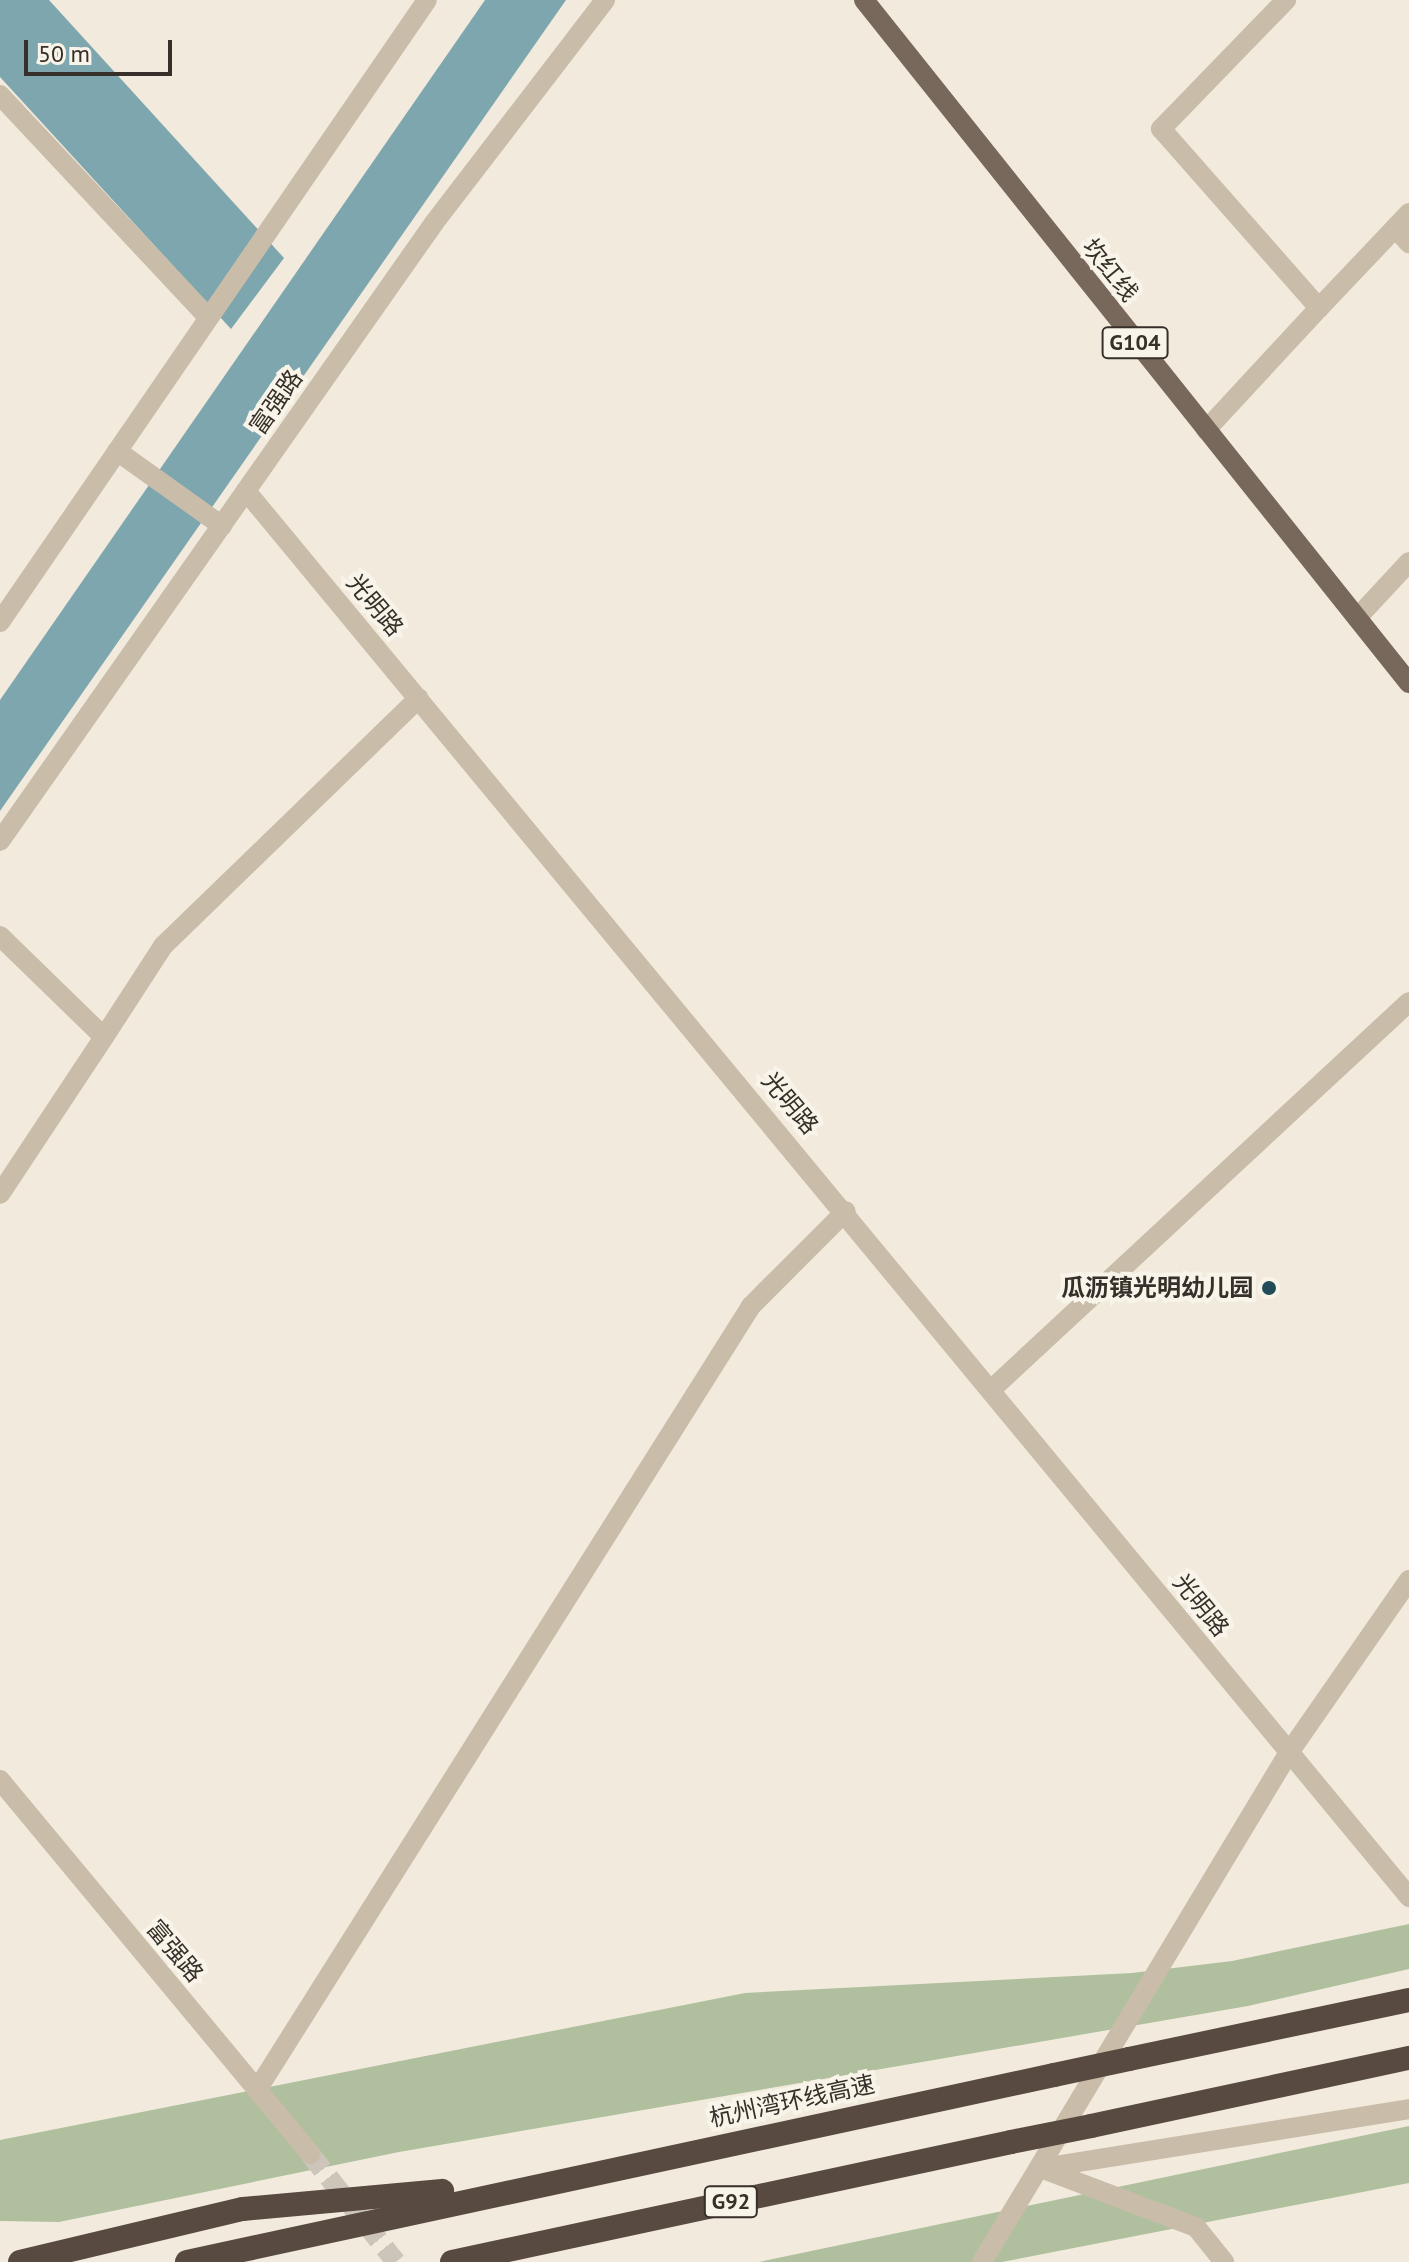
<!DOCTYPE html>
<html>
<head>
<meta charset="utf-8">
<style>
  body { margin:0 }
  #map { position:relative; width:1409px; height:2262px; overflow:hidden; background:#f2ebdd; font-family:"PT Sans","Noto Sans SC",sans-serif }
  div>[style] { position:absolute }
  .green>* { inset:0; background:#b0c09e }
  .water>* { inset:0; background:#7da6ae }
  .street-tunnel>* { height:20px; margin-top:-10px; transform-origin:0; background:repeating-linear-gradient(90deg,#cdc5b9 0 20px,transparent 0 30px) }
  .street>* { height:20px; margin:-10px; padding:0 10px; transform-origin:10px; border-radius:10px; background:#c9bca9 }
  .primary>* { height:20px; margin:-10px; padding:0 10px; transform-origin:10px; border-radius:10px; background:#78685b }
  .highway>* { height:24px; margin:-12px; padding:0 12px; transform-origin:12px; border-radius:12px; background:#584a40 }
  .highway-bridge>* { height:24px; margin:-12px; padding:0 12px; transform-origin:12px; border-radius:12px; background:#584a40 }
  .dots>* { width:22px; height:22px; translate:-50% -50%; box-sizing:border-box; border:4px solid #f9f4ea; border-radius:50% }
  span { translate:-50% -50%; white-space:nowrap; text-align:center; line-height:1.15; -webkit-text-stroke:8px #f9f4ea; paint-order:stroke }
  .shield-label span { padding:2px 6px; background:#f9f4ea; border:2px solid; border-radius:6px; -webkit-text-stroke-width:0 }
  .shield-label { font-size:22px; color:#372f29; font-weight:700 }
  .street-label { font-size:24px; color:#372f29 }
  .poi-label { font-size:24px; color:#372f29; font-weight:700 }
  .right { translate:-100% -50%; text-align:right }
  .scale { position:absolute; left:24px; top:40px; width:148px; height:36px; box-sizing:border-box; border:4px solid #372f29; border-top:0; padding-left:10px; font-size:24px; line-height:28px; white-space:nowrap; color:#372f29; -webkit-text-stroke:6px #f9f4ea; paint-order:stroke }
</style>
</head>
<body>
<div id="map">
  <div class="green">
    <div style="clip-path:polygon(1409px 1924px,1409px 1969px,1248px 2006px,399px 2152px,59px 2222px,0 2221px,0 2140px,745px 1993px,1132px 1973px,1232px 1961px)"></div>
    <div style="clip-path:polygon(1409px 2126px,1409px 2183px,1002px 2262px,759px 2262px)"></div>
  </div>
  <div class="water">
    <div style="clip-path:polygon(0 0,49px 0,284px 258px,231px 329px,0 77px)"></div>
    <div style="clip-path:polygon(485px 0,566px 0,0 811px,0 700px)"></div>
  </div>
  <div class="street-tunnel">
    <div style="left:310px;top:2154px;width:138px;rotate:51.5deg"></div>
  </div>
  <div class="street">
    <div style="left:0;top:95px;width:304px;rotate:46.9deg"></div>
    <div style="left:1395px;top:228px;width:21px;rotate:47deg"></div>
    <div style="left:1319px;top:308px;width:131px;rotate:-46.5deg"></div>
    <div style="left:1206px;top:430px;width:166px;rotate:-47.2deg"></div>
    <div style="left:1319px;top:308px;width:239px;rotate:-131.4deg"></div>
    <div style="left:1161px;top:129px;width:180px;rotate:-45.9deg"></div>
    <div style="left:117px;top:451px;width:129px;rotate:35.5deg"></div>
    <div style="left:246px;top:491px;width:1825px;rotate:50.4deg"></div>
    <div style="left:1357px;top:618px;width:76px;rotate:-47.1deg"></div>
    <div style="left:0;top:622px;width:754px;rotate:-55.53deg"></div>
    <div style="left:0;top:841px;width:755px;rotate:-54.92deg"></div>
    <div style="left:434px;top:223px;width:281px;rotate:-52.5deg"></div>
    <div style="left:0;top:936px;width:145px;rotate:44.2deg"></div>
    <div style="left:104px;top:1037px;width:188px;rotate:123.5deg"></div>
    <div style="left:104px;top:1037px;width:108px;rotate:-57deg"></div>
    <div style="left:163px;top:946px;width:356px;rotate:-44.1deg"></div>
    <div style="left:993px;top:1388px;width:567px;rotate:-42.86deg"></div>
    <div style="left:0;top:1780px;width:486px;rotate:50.3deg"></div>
    <div style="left:257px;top:2090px;width:927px;rotate:-57.78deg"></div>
    <div style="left:751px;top:1306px;width:134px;rotate:-45deg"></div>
    <div style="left:1042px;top:2168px;width:372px;rotate:-9.1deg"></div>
    <div style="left:1043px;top:2169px;width:164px;rotate:20.8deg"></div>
    <div style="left:1196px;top:2227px;width:45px;rotate:51.3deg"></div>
    <div style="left:982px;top:2262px;width:593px;rotate:-58.94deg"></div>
    <div style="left:1288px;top:1754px;width:212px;rotate:-55.2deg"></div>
  </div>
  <div class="primary">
    <div style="left:864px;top:0;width:874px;rotate:51.41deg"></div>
  </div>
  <div class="highway">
    <div style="left:1129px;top:2059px;width:286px;rotate:-11.9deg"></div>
    <div style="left:1091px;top:2126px;width:325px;rotate:-12.1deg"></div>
    <div style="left:20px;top:2262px;width:229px;rotate:-13.4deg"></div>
    <div style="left:243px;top:2209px;width:200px;rotate:-5.2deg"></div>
    <div style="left:187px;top:2262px;width:887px;rotate:-12.17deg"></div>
    <div style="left:452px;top:2262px;width:572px;rotate:-12.12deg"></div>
  </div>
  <div class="highway-bridge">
    <div style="left:1054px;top:2075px;width:77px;rotate:-12deg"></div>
    <div style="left:1011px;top:2142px;width:82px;rotate:-11.3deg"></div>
  </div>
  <div class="dots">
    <div style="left:1269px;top:1288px;background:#204d57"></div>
  </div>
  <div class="shield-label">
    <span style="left:1135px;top:343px">G104</span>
    <span style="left:731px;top:2202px">G92</span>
  </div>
  <div class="street-label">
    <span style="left:1110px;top:270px;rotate:51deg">坎红线</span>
    <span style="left:276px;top:402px;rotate:-55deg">富强路</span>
    <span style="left:375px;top:605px;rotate:50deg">光明路</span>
    <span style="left:790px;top:1103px;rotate:50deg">光明路</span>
    <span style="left:1201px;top:1605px;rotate:51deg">光明路</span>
    <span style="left:175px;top:1951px;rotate:50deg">富强路</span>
    <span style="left:792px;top:2101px;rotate:-12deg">杭州湾环线高速</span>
  </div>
  <div class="poi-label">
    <span class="right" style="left:1253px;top:1288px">瓜沥镇光明幼儿园</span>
  </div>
  <div class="scale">50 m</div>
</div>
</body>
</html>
